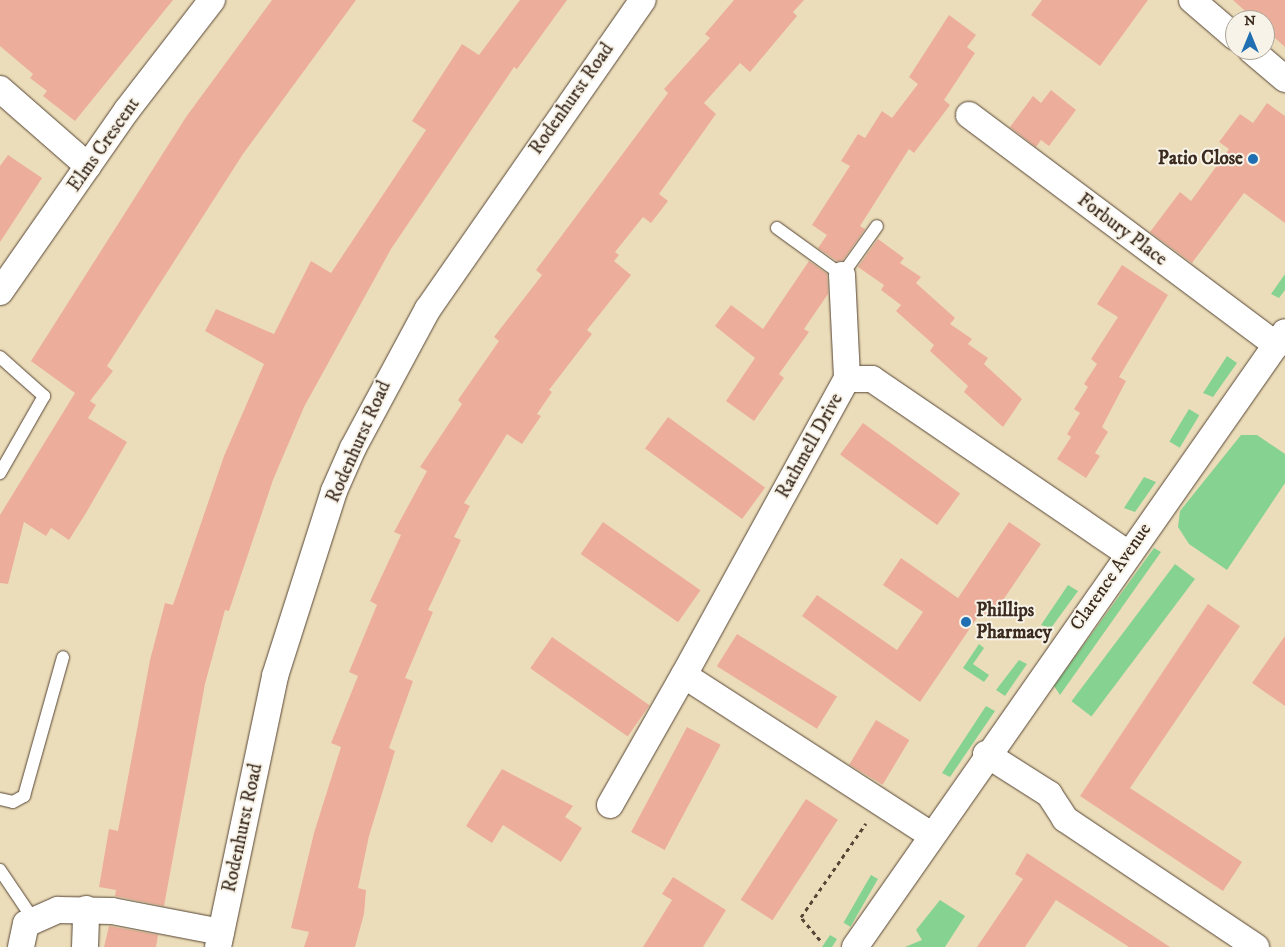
<!DOCTYPE html>
<html>
<head>
<meta charset="utf-8">
<style>
  body { margin:0 }
  #map { position:relative; width:1285px; height:947px; overflow:hidden; background:#ecddba; font-family:"IM FELL DW Pica",serif }
  div>[style] { position:absolute }
  .green>* { inset:0; background:#86d290; transform-origin:0 0 }
  .building>* { inset:0; background:#ecae9b; transform-origin:0 0 }
  .path>* { height:3px; margin-top:-1.5px; transform-origin:0; background:repeating-linear-gradient(90deg,#564535 0 4px,transparent 0 8px) }
  .roads { filter:drop-shadow(0 0 1px #564535) drop-shadow(0 0 1px #564535) }
  .lane>* { height:12px; margin:-6px; padding:0 6px; transform-origin:6px; border-radius:6px; background:#fff }
  .street>* { height:26px; margin:-13px; padding:0 13px; transform-origin:13px; border-radius:13px; background:#fff }
  .dots>* { width:14px; height:14px; translate:-50% -50%; box-sizing:border-box; border:2px solid #f7f3e8; border-radius:50% }
  span { translate:-50% -50%; white-space:nowrap; text-align:center; line-height:1.15; -webkit-text-stroke:4px #f7f3e8; paint-order:stroke }
  .street-label { font-size:19px; color:#3b2a1e }
  .poi-label { font-size:19px; color:#3b2a1e; font-weight:700 }
  .right { translate:-100% -50%; text-align:right }
  .left { translate:0 -50%; text-align:left }
  .north { position:absolute; left:1225px; top:10px; width:50px; height:50px; box-sizing:border-box; background:#f7f3e8; border:1px solid #aca397; border-radius:50%; rotate:0deg; font-size:14px; font-weight:700; line-height:20px; text-align:center; color:#3b2a1e }
  .north::after { content:''; display:block; margin:auto; width:18px; height:22px; background:#1f6fb2; clip-path:polygon(50% 0,100% 100%,50% 72%,0 100%) }
</style>
</head>
<body>
<div id="map">
  <div class="green">
    <div style="clip-path:polygon(1285px 274px,1285px 290px,1279px 298px,1271px 294px)"></div>
    <div style="clip-path:polygon(1227px 356px,1237px 363px,1213px 397px,1203px 393px)"></div>
    <div style="left:1189px;top:409px;width:12px;height:38px;rotate:31deg"></div>
    <div style="clip-path:polygon(1241px 435px,1257px 435px,1285px 454px,1285px 483px,1227px 570px,1189px 544px,1178px 527px,1180px 511px)"></div>
    <div style="clip-path:polygon(1144px 477px,1156px 482px,1135px 512px,1124px 508px)"></div>
    <div style="clip-path:polygon(1154px 548px,1161px 552px,1060px 695px,1054px 686px)"></div>
    <div style="left:1175px;top:564px;width:25px;height:172px;rotate:37deg"></div>
    <div style="clip-path:polygon(1068px 585px,1078px 591px,1051px 628px,1041px 625px)"></div>
    <div style="clip-path:polygon(979px 644px,984px 648px,973px 664px,989px 675px,984px 682px,963px 668px)"></div>
    <div style="clip-path:polygon(1019px 660px,1027px 664px,1005px 696px,996px 690px)"></div>
    <div style="clip-path:polygon(986px 706px,995px 711px,950px 777px,942px 773px)"></div>
    <div style="left:871px;top:875px;width:8px;height:55px;rotate:30deg"></div>
    <div style="clip-path:polygon(940px 900px,965px 916px,945px 947px,905px 947px,922px 940px,916px 930px)"></div>
    <div style="clip-path:polygon(830px 935px,837px 939px,832px 947px,822px 947px)"></div>
  </div>
  <div class="building">
    <div style="clip-path:polygon(0 0,173px 0,75px 121px,43px 96px,47px 91px,30px 78px,33px 74px,0 46px)"></div>
    <div style="clip-path:polygon(272px 0,356px 0,243px 154px,107px 366px,113px 371px,90px 401px,96px 405px,88px 418px,127px 442px,86px 513px,69px 540px,51px 528px,46px 536px,24px 522px,8px 584px,0 583px,0 515px,75px 393px,31px 361px,186px 117px)"></div>
    <div style="clip-path:polygon(520px 0,567px 0,517px 69px,514px 67px,391px 249px,304px 407px,273px 480px,229px 611px,225px 610px,205px 684px,164px 906px,115px 896px,116px 890px,99px 887px,109px 829px,118px 831px,150px 660px,165px 603px,173px 605px,224px 456px,264px 364px,205px 331px,216px 309px,274px 334px,311px 261px,331px 273px,426px 130px,412px 121px,462px 44px,479px 55px)"></div>
    <div style="clip-path:polygon(734px 0,804px 0,793px 12px,797px 16px,750px 72px,740px 63px,704px 103px,716px 114px,659px 194px,668px 201px,651px 223px,643px 217px,615px 252px,619px 255px,614px 261px,631px 275px,587px 330px,592px 334px,549px 390px,552px 392px,537px 414px,541px 416px,522px 444px,507px 434px,464px 503px,470px 506px,454px 537px,461px 540px,428px 610px,433px 612px,405px 678px,413px 681px,389px 748px,395px 751px,369px 836px,358px 888px,366px 890px,364px 914px,355px 947px,304px 947px,309px 932px,291px 928px,314px 833px,341px 747px,331px 743px,358px 676px,349px 672px,377px 605px,370px 601px,401px 535px,394px 532px,427px 471px,420px 467px,462px 404px,458px 400px,499px 341px,494px 337px,542px 275px,536px 270px,668px 93px,664px 89px,710px 38px,705px 34px)"></div>
    <div style="clip-path:polygon(1042px 0,1148px 0,1100px 66px,1031px 15px)"></div>
    <div style="clip-path:polygon(1233px 0,1285px 0,1285px 47px,1265px 29px,1265px 20px,1255px 20px)"></div>
    <div style="clip-path:polygon(949px 15px,976px 35px,967px 47px,975px 53px,944px 100px,950px 105px,914px 153px,909px 149px,860px 226px,865px 229px,843px 260px,837px 261px,818px 248px,827px 235px,812px 225px,850px 166px,841px 161px,858px 134px,865px 138px,882px 111px,892px 118px,918px 84px,909px 77px)"></div>
    <div style="clip-path:polygon(1051px 90px,1076px 110px,1049px 146px,1041px 140px,1036px 147px,1010px 127px,1033px 96px,1041px 103px)"></div>
    <div style="clip-path:polygon(1267px 103px,1285px 116px,1285px 223px,1244px 193px,1192px 263px,1150px 232px,1180px 192px,1191px 201px,1229px 149px,1219px 142px,1240px 114px,1253px 123px)"></div>
    <div style="clip-path:polygon(8px 155px,42px 178px,0 242px,0 166px)"></div>
    <div style="clip-path:polygon(878px 239px,904px 258px,900px 263px,921px 277px,916px 283px,955px 318px,950px 324px,972px 339px,968px 344px,988px 358px,984px 364px,1022px 399px,1003px 427px,964px 392px,968px 386px,930px 351px,934px 345px,896px 311px,901px 305px,881px 290px,884px 285px,858px 267px)"></div>
    <div style="clip-path:polygon(809px 261px,827px 274px,828px 294px,804px 329px,809px 332px,779px 374px,784px 378px,754px 421px,726px 401px,755px 358px,715px 326px,731px 305px,763px 329px)"></div>
    <div style="clip-path:polygon(1122px 265px,1168px 295px,1119px 377px,1126px 381px,1102px 427px,1108px 432px,1095px 453px,1100px 456px,1086px 478px,1057px 459px,1071px 437px,1067px 434px,1080px 413px,1074px 409px,1088px 387px,1084px 384px,1097px 364px,1091px 359px,1118px 317px,1097px 304px)"></div>
    <div style="left:668px;top:417px;width:120px;height:39px;rotate:36deg"></div>
    <div style="left:863px;top:423px;width:120px;height:39px;rotate:36deg"></div>
    <div style="left:603px;top:522px;width:119px;height:39px;rotate:35deg"></div>
    <div style="clip-path:polygon(1009px 522px,1041px 544px,991px 618px,981px 612px,920px 702px,802px 616px,817px 595px,897px 650px,923px 612px,883px 585px,901px 558px,958px 598px)"></div>
    <div style="clip-path:polygon(1208px 604px,1240px 626px,1130px 788px,1242px 862px,1223px 891px,1080px 796px)"></div>
    <div style="left:737px;top:634px;width:118px;height:38px;rotate:32deg"></div>
    <div style="clip-path:polygon(1285px 636px,1285px 706px,1252px 683px)"></div>
    <div style="left:552px;top:637px;width:119px;height:38px;rotate:35deg"></div>
    <div style="left:876px;top:720px;width:39px;height:52px;rotate:31deg"></div>
    <div style="left:687px;top:727px;width:38px;height:119px;rotate:28deg"></div>
    <div style="clip-path:polygon(502px 769px,573px 806px,565px 817px,582px 828px,561px 862px,503px 825px,492px 843px,466px 826px)"></div>
    <div style="left:806px;top:799px;width:38px;height:120px;rotate:33deg"></div>
    <div style="clip-path:polygon(1027px 853px,1170px 947px,1129px 947px,1056px 900px,1025px 947px,977px 947px,1023px 879px,1015px 874px)"></div>
    <div style="clip-path:polygon(673px 877px,726px 910px,703px 947px,643px 947px,672px 900px,662px 894px)"></div>
    <div style="clip-path:polygon(109px 926px,158px 935px,156px 947px,104px 947px)"></div>
  </div>
  <div class="path">
    <div style="left:820px;top:940px;width:30px;rotate:-130deg"></div>
    <div style="left:801px;top:917px;width:114px;rotate:-55.3deg"></div>
  </div>
  <div class="roads">
    <div class="lane">
      <div style="left:777px;top:228px;width:80px;rotate:35.9deg"></div>
      <div style="left:842px;top:275px;width:60px;rotate:-54.5deg"></div>
      <div style="left:0;top:357px;width:59px;rotate:41.6deg"></div>
      <div style="left:44px;top:396px;width:89px;rotate:119.7deg"></div>
      <div style="left:0;top:799px;width:13px;rotate:13deg"></div>
      <div style="left:13px;top:802px;width:13px;rotate:-29deg"></div>
      <div style="left:24px;top:796px;width:144px;rotate:-74.3deg"></div>
      <div style="left:0;top:870px;width:59px;rotate:56deg"></div>
    </div>
    <div class="street">
      <div style="left:1192px;top:0;width:57px;rotate:40.7deg"></div>
      <div style="left:1251px;top:50px;width:45px;rotate:40.5deg"></div>
      <div style="left:0;top:89px;width:117px;rotate:41.2deg"></div>
      <div style="left:969px;top:115px;width:384px;rotate:36.8deg"></div>
      <div style="left:842px;top:275px;width:104px;rotate:87.2deg"></div>
      <div style="left:0;top:292px;width:222px;rotate:-55.1deg"></div>
      <div style="left:127px;top:110px;width:139px;rotate:-52.3deg"></div>
      <div style="left:986px;top:754px;width:75px;rotate:32.4deg"></div>
      <div style="left:1049px;top:794px;width:30px;rotate:57deg"></div>
      <div style="left:1065px;top:819px;width:230px;rotate:33.8deg"></div>
      <div style="left:610px;top:805px;width:150px;rotate:-60.4deg"></div>
      <div style="left:931px;top:835px;width:294px;rotate:-147.1deg"></div>
      <div style="left:684px;top:675px;width:338px;rotate:-61.2deg"></div>
      <div style="left:847px;top:379px;width:25px"></div>
      <div style="left:872px;top:379px;width:309px;rotate:34.3deg"></div>
      <div style="left:21px;top:947px;width:24px;rotate:-78deg"></div>
      <div style="left:26px;top:924px;width:35px;rotate:-24deg"></div>
      <div style="left:58px;top:910px;width:54px;rotate:1.1deg"></div>
      <div style="left:112px;top:911px;width:111px;rotate:10.9deg"></div>
      <div style="left:85px;top:947px;width:38px;rotate:-88deg"></div>
      <div style="left:218px;top:947px;width:277px;rotate:-78.1deg"></div>
      <div style="left:275px;top:676px;width:194px;rotate:-72.3deg"></div>
      <div style="left:334px;top:491px;width:47px;rotate:-66.2deg"></div>
      <div style="left:353px;top:448px;width:158px;rotate:-61.7deg"></div>
      <div style="left:428px;top:309px;width:376px;rotate:-55.2deg"></div>
      <div style="left:855px;top:947px;width:750px;rotate:-55.04deg"></div>
    </div>
  </div>
  <div class="dots">
    <div style="left:1253px;top:159px;background:#1f6fb2"></div>
    <div style="left:966px;top:622px;background:#1f6fb2"></div>
  </div>
  <div class="street-label">
    <span style="left:572px;top:99px;rotate:-55deg">Rodenhurst Road</span>
    <span style="left:104px;top:145px;rotate:-55deg">Elms Crescent</span>
    <span style="left:1122px;top:230px;rotate:37deg">Forbury Place</span>
    <span style="left:359px;top:442px;rotate:-66deg">Rodenhurst Road</span>
    <span style="left:810px;top:446px;rotate:-61deg">Rathmell Drive</span>
    <span style="left:1111px;top:577px;rotate:-55deg">Clarence Avenue</span>
    <span style="left:243px;top:828px;rotate:-78deg">Rodenhurst Road</span>
  </div>
  <div class="poi-label">
    <span class="right" style="left:1243px;top:159px">Patio Close</span>
    <span class="left" style="left:976px;top:622px">Phillips<br>Pharmacy</span>
  </div>
  <div class="north">N</div>
</div>
</body>
</html>
